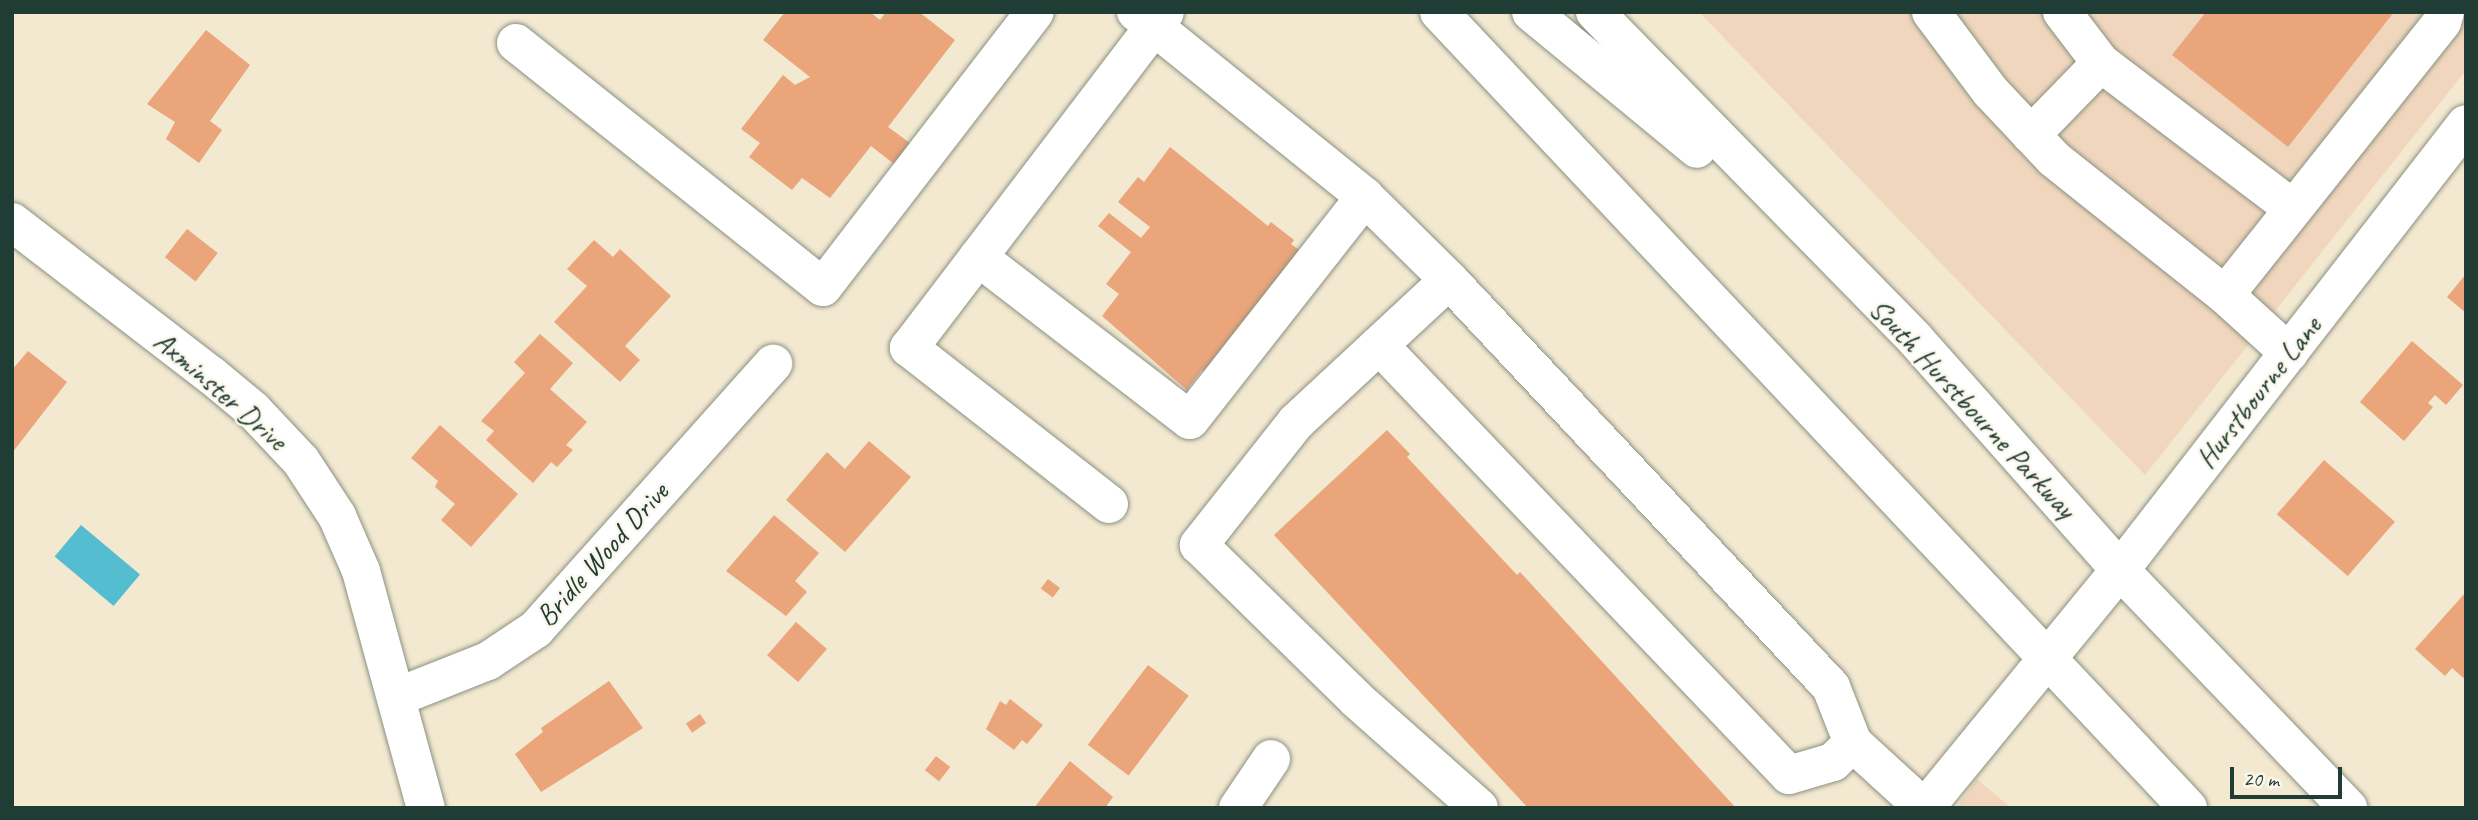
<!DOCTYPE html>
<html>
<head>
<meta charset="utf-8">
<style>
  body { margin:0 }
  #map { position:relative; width:2478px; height:820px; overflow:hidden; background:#f3e8d0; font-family:Caveat,sans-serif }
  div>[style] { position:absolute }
  .built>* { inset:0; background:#f0d6bc }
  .water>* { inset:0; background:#54bdd0; transform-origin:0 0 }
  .building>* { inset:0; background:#eaa57b; transform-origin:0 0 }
  .roads { filter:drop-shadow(0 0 2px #899282) drop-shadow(0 0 2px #899282) }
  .minor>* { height:38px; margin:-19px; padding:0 19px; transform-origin:19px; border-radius:19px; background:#fff }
  .major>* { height:38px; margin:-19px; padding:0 19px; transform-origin:19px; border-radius:19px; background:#fff }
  span { translate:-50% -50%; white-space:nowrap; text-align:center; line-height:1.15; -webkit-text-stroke:5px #fbf7ec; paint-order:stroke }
  .street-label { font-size:30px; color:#1f3d34 }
  .frame { position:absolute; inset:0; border:14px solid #1f3d34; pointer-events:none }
  .scale { position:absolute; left:2230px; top:767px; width:112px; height:32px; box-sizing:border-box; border:4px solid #1f3d34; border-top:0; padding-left:9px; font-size:21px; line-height:24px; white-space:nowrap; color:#1f3d34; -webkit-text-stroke:5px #fbf7ec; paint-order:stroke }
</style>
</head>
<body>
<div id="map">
  <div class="built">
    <div style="clip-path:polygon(1699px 12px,2466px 12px,2466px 70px,2145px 475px)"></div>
    <div style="clip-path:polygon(1977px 779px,2011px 808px,1956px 808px)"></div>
  </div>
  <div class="water">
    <div style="left:81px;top:525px;width:77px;height:41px;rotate:40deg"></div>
  </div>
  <div class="building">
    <div style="clip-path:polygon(785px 12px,870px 12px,880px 20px,886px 12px,919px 12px,955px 40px,888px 127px,910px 143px,894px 164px,871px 146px,830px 198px,802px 178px,792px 190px,749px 157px,760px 143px,741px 129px,783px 75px,795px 85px,810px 77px,763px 40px)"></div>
    <div style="clip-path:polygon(2206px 12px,2394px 12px,2288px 147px,2172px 55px)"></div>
    <div style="clip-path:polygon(206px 30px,250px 65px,210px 121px,222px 130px,199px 163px,166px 139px,175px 122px,147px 104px)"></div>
    <div style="clip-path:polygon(1170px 147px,1268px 226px,1271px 222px,1294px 240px,1291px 244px,1302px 252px,1209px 376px,1202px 370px,1187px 390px,1102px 316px,1119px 294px,1106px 284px,1131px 252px,1098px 226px,1109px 213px,1141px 238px,1150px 227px,1118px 202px,1138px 177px,1144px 182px)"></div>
    <div style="left:187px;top:229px;width:39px;height:36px;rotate:38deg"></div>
    <div style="clip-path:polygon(594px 240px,613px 257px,620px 249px,671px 296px,625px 346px,640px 360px,620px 382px,554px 322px,587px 286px,567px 269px)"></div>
    <div style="clip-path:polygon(2466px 274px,2466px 313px,2447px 297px)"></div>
    <div style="clip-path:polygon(540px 334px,573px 363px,550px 389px,587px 422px,566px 445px,573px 450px,557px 467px,551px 462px,533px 483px,486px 440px,494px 431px,481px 421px,525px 373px,514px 362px)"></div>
    <div style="clip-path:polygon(2412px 341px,2463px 385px,2446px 405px,2435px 395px,2428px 403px,2433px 407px,2404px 441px,2360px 402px)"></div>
    <div style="clip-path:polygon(28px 351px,67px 382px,12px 453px,12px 370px)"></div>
    <div style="clip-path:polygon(440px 425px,518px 494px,471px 547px,441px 520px,455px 504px,435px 487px,438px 481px,411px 458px)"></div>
    <div style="clip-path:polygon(1387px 430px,1410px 454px,1407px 457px,1517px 575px,1520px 572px,1736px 808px,1528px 808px,1274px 535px)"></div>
    <div style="clip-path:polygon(869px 441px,911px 477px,845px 552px,786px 500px,827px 452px,845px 469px)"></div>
    <div style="left:2324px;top:460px;width:94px;height:72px;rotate:41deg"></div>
    <div style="clip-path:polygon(774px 515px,819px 553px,795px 581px,807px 592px,786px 616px,726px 571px)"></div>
    <div style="left:1048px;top:579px;width:15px;height:12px;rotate:37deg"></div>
    <div style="clip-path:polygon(2466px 592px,2466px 680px,2452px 668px,2445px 676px,2415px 649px)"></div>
    <div style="left:796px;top:622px;width:41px;height:44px;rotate:41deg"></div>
    <div style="left:1148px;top:665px;width:51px;height:100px;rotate:37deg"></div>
    <div style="clip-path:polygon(609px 681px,643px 728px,541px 792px,515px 754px,543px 732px,541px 728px)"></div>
    <div style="clip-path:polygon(1010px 699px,1043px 725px,1027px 744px,1022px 740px,1014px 750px,986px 729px,1000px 701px,1006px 705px)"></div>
    <div style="left:700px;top:714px;width:11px;height:17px;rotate:56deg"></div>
    <div style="left:936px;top:756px;width:18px;height:18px;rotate:38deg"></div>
    <div style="clip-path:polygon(1070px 761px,1113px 797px,1105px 808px,1034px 808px)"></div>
  </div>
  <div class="roads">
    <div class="minor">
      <div style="left:1136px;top:12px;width:294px;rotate:38.9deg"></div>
      <div style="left:1365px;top:197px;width:118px;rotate:44.7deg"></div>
      <div style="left:1449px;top:280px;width:558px;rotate:46.81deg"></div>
      <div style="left:1831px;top:687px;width:60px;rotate:68.6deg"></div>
      <div style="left:1853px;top:743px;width:96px;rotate:42.5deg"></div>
      <div style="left:1931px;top:12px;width:99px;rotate:53.2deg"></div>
      <div style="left:1990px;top:91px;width:93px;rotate:46.7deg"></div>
      <div style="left:2054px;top:159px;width:218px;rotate:38.5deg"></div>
      <div style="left:2062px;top:12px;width:64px;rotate:52.6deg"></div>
      <div style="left:2101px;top:63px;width:241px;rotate:37.2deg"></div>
      <div style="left:516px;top:43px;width:392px;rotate:38.5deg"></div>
      <div style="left:823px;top:287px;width:347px;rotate:-52.4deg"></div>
      <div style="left:2031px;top:135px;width:100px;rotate:-45.8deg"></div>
      <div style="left:12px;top:222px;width:251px;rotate:37.6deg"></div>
      <div style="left:211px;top:375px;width:55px;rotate:39.8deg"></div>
      <div style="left:253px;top:410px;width:70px;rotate:46.7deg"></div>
      <div style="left:301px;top:461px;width:66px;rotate:56.8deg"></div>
      <div style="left:337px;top:516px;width:60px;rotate:66.4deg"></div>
      <div style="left:361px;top:571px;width:246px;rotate:74.7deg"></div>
      <div style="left:978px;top:257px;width:267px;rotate:37.6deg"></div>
      <div style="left:1190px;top:420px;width:283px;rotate:-51.9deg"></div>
      <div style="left:1449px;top:280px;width:209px;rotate:137.1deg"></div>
      <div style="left:1296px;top:422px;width:157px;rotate:128.3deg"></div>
      <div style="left:1199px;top:545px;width:220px;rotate:44.4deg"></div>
      <div style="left:1356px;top:699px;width:164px;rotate:41.5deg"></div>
      <div style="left:1379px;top:345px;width:594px;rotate:46.36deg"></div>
      <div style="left:1789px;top:775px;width:46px;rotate:-16.5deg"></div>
      <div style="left:1833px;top:762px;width:28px;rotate:-44deg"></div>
      <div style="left:2289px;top:353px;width:86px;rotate:-137.8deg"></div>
      <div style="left:2225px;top:295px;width:349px;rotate:-51.5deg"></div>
      <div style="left:2442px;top:22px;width:10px;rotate:-73deg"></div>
      <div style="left:1109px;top:504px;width:254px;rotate:-142deg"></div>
      <div style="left:909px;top:348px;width:422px;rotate:-52.7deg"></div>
      <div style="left:397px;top:697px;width:98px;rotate:-21.6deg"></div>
      <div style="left:488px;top:661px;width:58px;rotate:-33.7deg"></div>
      <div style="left:536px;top:629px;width:356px;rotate:-48.2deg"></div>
      <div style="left:1238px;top:808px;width:59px;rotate:-56deg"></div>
      <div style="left:1925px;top:808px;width:308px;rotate:-50.7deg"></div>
      <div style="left:2120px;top:570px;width:564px;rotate:-52.2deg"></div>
    </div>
    <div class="major">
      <div style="left:1439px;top:12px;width:1093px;rotate:46.74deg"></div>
      <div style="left:1531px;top:12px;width:215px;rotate:39.5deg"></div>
      <div style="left:1595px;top:12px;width:458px;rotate:45.6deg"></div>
      <div style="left:1915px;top:339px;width:309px;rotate:48.4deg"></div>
      <div style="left:2120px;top:570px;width:330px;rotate:46.2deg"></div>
    </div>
  </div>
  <div class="street-label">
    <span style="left:221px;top:390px;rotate:41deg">Axminster Drive</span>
    <span style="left:2258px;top:392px;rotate:-52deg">Hurstbourne Lane</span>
    <span style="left:1973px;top:408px;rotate:47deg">South Hurstbourne Parkway</span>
    <span style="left:602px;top:554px;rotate:-48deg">Bridle Wood Drive</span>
  </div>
  <div class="frame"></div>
  <div class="scale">20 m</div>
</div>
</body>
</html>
